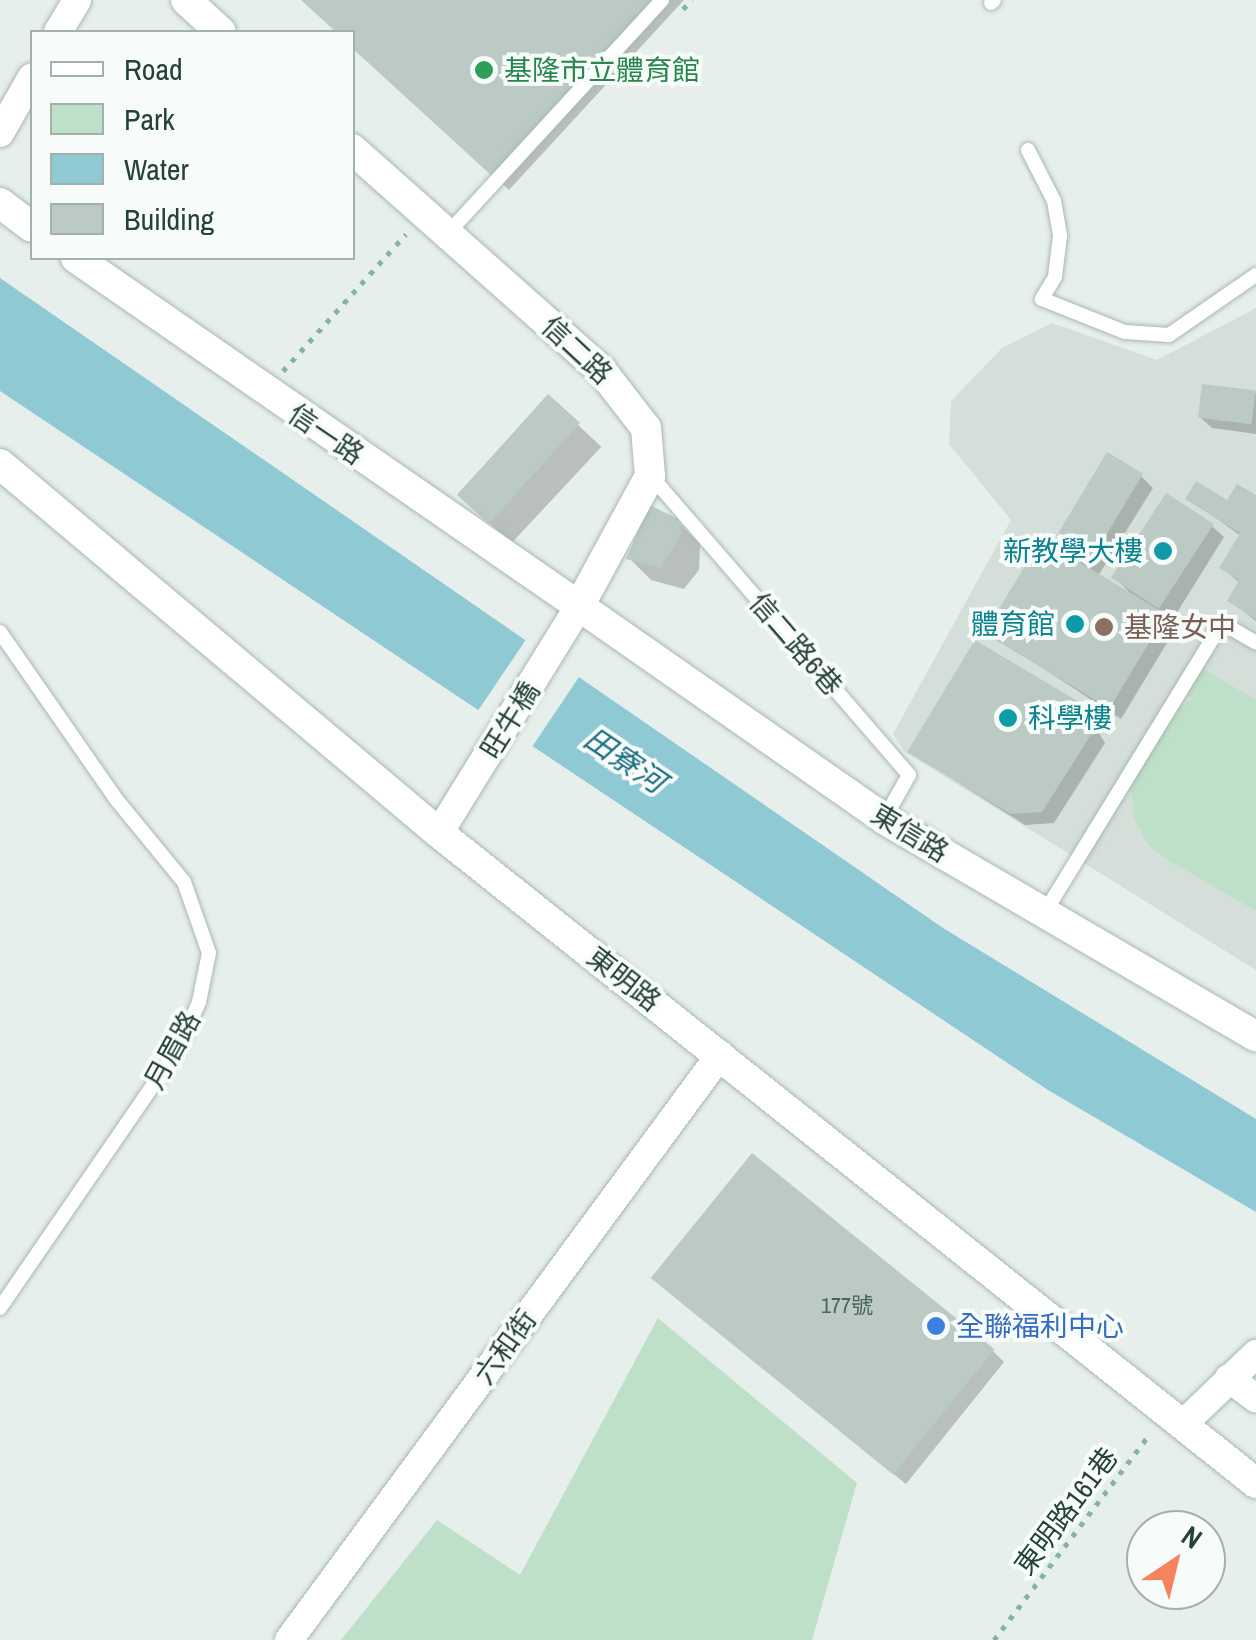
<!DOCTYPE html>
<html>
<head>
<meta charset="utf-8">
<style>
  body { margin:0 }
  #map { position:relative; width:1256px; height:1640px; overflow:hidden; background:#e6efeb; font-family:"Archivo Narrow","Noto Sans TC",sans-serif }
  div>[style] { position:absolute }
  .built>* { inset:0; background:#d4dfda }
  .green>* { inset:0; background:#bfe0c8 }
  .water>* { inset:0; background:#8ec9d4 }
  .pier>* { inset:0; background:#e6efeb; transform-origin:0 0 }
  .shadow>* { inset:0; background:#0003; transform-origin:0 0 }
  .building>* { inset:0; background:#bbcac4; transform-origin:0 0 }
  .path>* { height:5px; margin-top:-2.5px; transform-origin:0; background:repeating-linear-gradient(90deg,#86b3a5 0 5px,transparent 0 13px) }
  .roads { filter:drop-shadow(0 0 2px #a8b8b2) drop-shadow(0 0 2px #a8b8b2) }
  .service>* { height:14px; margin:-7px; padding:0 7px; transform-origin:7px; border-radius:7px; background:#fff }
  .minor>* { height:28px; margin:-14px; padding:0 14px; transform-origin:14px; border-radius:14px; background:#fff }
  .tertiary>* { height:30px; margin:-15px; padding:0 15px; transform-origin:15px; border-radius:15px; background:#fff }
  .secondary>* { height:30px; margin:-15px; padding:0 15px; transform-origin:15px; border-radius:15px; background:#fff }
  .dots>* { width:28px; height:28px; translate:-50% -50%; box-sizing:border-box; border:5px solid #f7fbf9; border-radius:50% }
  span { translate:-50% -50%; white-space:nowrap; text-align:center; line-height:1.15; -webkit-text-stroke:8px #f7fbf9; paint-order:stroke }
  .number-label { font-size:22px; color:#4a645c }
  .number-label span { -webkit-text-stroke-width:0 }
  .leisure-label { font-size:28px; color:#27864d }
  .left { translate:0 -50%; text-align:left }
  .street-label { font-size:28px; color:#24423a }
  .culture-label { font-size:28px; color:#0d838f }
  .right { translate:-100% -50%; text-align:right }
  .education-label { font-size:28px; color:#785e54 }
  .shop-label { font-size:28px; color:#366cbe }
  .water-label { font-size:30px; color:#1c6f80; font-style:italic }
  .legend { position:absolute; left:30px; top:30px; width:325px; height:230px; box-sizing:border-box; background:#f7fbf9; border:2px solid #a3b1ad; margin:0; padding:12px 18px; list-style:none; font-size:30px; color:#24423a }
  .legend li { display:flex; align-items:center; gap:20px; height:50px }
  .legend b { width:50px; border:2px solid #a3b1ad }
  .north { position:absolute; left:1126px; top:1510px; width:100px; height:100px; box-sizing:border-box; background:#f7fbf9; border:2px solid #a3b1ad; border-radius:50%; rotate:35deg; font-size:28px; font-weight:700; line-height:40px; text-align:center; color:#24423a }
  .north::after { content:''; display:block; margin:auto; width:35px; height:45px; background:#f4845f; clip-path:polygon(50% 0,100% 100%,50% 72%,0 100%) }
</style>
</head>
<body>
<div id="map">
  <div class="built">
    <div style="clip-path:polygon(1256px 308px,1256px 970px,905px 752px,893px 734px,1011px 520px,949px 444px,951px 401px,1002px 348px,1052px 323px,1157px 360px)"></div>
  </div>
  <div class="green">
    <div style="clip-path:polygon(1190px 661px,1256px 700px,1256px 911px,1163px 857px,1147px 843px,1134px 817px,1131px 789px,1138px 764px,1176px 709px,1193px 699px,1175px 687px)"></div>
    <div style="clip-path:polygon(658px 1318px,857px 1483px,812px 1640px,341px 1640px,437px 1520px,520px 1575px)"></div>
  </div>
  <div class="water">
    <div style="clip-path:polygon(0 278px,943px 928px,1256px 1119px,1256px 1212px,1048px 1090px,0 391px)"></div>
  </div>
  <div class="pier">
    <div style="left:527px;top:638px;width:65px;height:89px;rotate:34deg"></div>
  </div>
  <div class="shadow">
    <div style="clip-path:polygon(303px 0,684px 0,509px 190px,352px 46px,352px 32px,338px 32px)"></div>
    <div style="clip-path:polygon(1256px 393px,1256px 434px,1212px 428px,1200px 417px)"></div>
    <div style="left:548px;top:397px;width:73px;height:132px;rotate:43deg"></div>
    <div style="clip-path:polygon(1141px 476px,1153px 488px,1098px 576px,1132px 595px,1116px 579px,1212px 526px,1224px 537px,1173px 619px,1161px 614px,1176px 628px,1121px 719px,987px 632px,1072px 558px,1055px 541px)"></div>
    <div style="clip-path:polygon(1188px 498px,1228px 504px,1256px 498px,1256px 621px,1230px 601px,1240px 583px,1222px 568px,1241px 536px)"></div>
    <div style="clip-path:polygon(677px 521px,700px 544px,699px 570px,684px 589px,651px 580px,629px 558px)"></div>
    <div style="clip-path:polygon(1083px 707px,1105px 743px,1054px 823px,1025px 825px,910px 752px)"></div>
    <div style="clip-path:polygon(665px 1289px,993px 1351px,1004px 1362px,906px 1484px)"></div>
  </div>
  <div class="building">
    <div style="clip-path:polygon(301px 0,655px 0,492px 176px,352px 48px,352px 32px,336px 32px)"></div>
    <div style="left:1202px;top:384px;width:54px;height:34px;rotate:7deg"></div>
    <div style="left:548px;top:394px;width:43px;height:136px;rotate:42deg"></div>
    <div style="left:1107px;top:452px;width:42px;height:105px;rotate:31deg"></div>
    <div style="clip-path:polygon(1196px 481px,1227px 500px,1237px 484px,1256px 495px,1256px 619px,1227px 601px,1239px 580px,1219px 568px,1240px 533px,1185px 499px)"></div>
    <div style="left:1166px;top:493px;width:57px;height:101px;rotate:33deg"></div>
    <div style="clip-path:polygon(650px 505px,678px 519px,682px 532px,661px 568px,626px 559px)"></div>
    <div style="left:1041px;top:539px;width:146px;height:110px;rotate:31deg"></div>
    <div style="clip-path:polygon(975px 640px,1084px 705px,1094px 730px,1042px 812px,1011px 814px,907px 752px)"></div>
    <div style="left:752px;top:1153px;width:312px;height:161px;rotate:39deg"></div>
  </div>
  <div class="path">
    <div style="left:683px;top:9px;width:13px;rotate:-45deg"></div>
    <div style="left:283px;top:371px;width:184px;rotate:-48.1deg"></div>
    <div style="left:994px;top:1640px;width:257px;rotate:-52.9deg"></div>
  </div>
  <div class="roads">
    <div class="service">
      <div style="left:991px;top:3px;width:4px;rotate:-45deg"></div>
      <div style="left:1028px;top:150px;width:57px;rotate:63deg"></div>
      <div style="left:1054px;top:201px;width:36px;rotate:80deg"></div>
      <div style="left:1060px;top:236px;width:41px;rotate:97deg"></div>
      <div style="left:1055px;top:277px;width:26px;rotate:121deg"></div>
      <div style="left:1042px;top:299px;width:89px;rotate:21.7deg"></div>
      <div style="left:1125px;top:332px;width:44px;rotate:3.9deg"></div>
      <div style="left:1169px;top:335px;width:106px;rotate:-34.6deg"></div>
      <div style="left:447px;top:234px;width:318px;rotate:-47.4deg"></div>
      <div style="left:651px;top:476px;width:395px;rotate:49.2deg"></div>
      <div style="left:909px;top:775px;width:51px;rotate:119.6deg"></div>
      <div style="left:0;top:632px;width:203px;rotate:55.2deg"></div>
      <div style="left:116px;top:799px;width:107px;rotate:50.7deg"></div>
      <div style="left:184px;top:882px;width:75px;rotate:70.6deg"></div>
      <div style="left:209px;top:953px;width:50px;rotate:101.5deg"></div>
      <div style="left:199px;top:1002px;width:48px;rotate:113.4deg"></div>
      <div style="left:180px;top:1046px;width:318px;rotate:124.5deg"></div>
      <div style="left:1045px;top:912px;width:339px;rotate:-58.5deg"></div>
      <div style="left:1222px;top:623px;width:39px;rotate:30deg"></div>
    </div>
    <div class="minor">
      <div style="left:58px;top:32px;width:37px;rotate:-59deg"></div>
      <div style="left:0;top:133px;width:64px;rotate:-60.3deg"></div>
      <div style="left:439px;top:833px;width:267px;rotate:-58.3deg"></div>
      <div style="left:1229px;top:1378px;width:34px;rotate:37deg"></div>
      <div style="left:1182px;top:1425px;width:103px;rotate:-43.8deg"></div>
      <div style="left:289px;top:1640px;width:727px;rotate:-53.62deg"></div>
    </div>
    <div class="tertiary">
      <div style="left:0;top:203px;width:40px;rotate:37deg"></div>
      <div style="left:76px;top:258px;width:612px;rotate:34.68deg"></div>
      <div style="left:0;top:464px;width:573px;rotate:40.05deg"></div>
      <div style="left:439px;top:833px;width:1044px;rotate:38.51deg"></div>
    </div>
    <div class="secondary">
      <div style="left:186px;top:0;width:47px;rotate:42.4deg"></div>
      <div style="left:352px;top:149px;width:333px;rotate:41.6deg"></div>
      <div style="left:601px;top:370px;width:73px;rotate:52.2deg"></div>
      <div style="left:646px;top:428px;width:48px;rotate:85.2deg"></div>
      <div style="left:650px;top:476px;width:148px;rotate:118.6deg"></div>
      <div style="left:579px;top:606px;width:372px;rotate:34.9deg"></div>
      <div style="left:884px;top:819px;width:431px;rotate:30.3deg"></div>
    </div>
  </div>
  <div class="dots">
    <div style="left:484px;top:70px;background:#2e9e5b"></div>
    <div style="left:1163px;top:551px;background:#0f9aa8"></div>
    <div style="left:1075px;top:624px;background:#0f9aa8"></div>
    <div style="left:1104px;top:627px;background:#8d6e63"></div>
    <div style="left:1008px;top:718px;background:#0f9aa8"></div>
    <div style="left:936px;top:1326px;background:#3f7fe0"></div>
  </div>
  <div class="number-label">
    <span style="left:847px;top:1306px">177號</span>
  </div>
  <div class="leisure-label">
    <span class="left" style="left:504px;top:70px">基隆市立體育館</span>
  </div>
  <div class="street-label">
    <span style="left:577px;top:350px;rotate:43deg">信二路</span>
    <span style="left:326px;top:434px;rotate:34deg">信一路</span>
    <span style="left:796px;top:644px;rotate:49deg">信二路6巷</span>
    <span style="left:510px;top:720px;rotate:-58deg">旺牛橋</span>
    <span style="left:910px;top:833px;rotate:31deg">東信路</span>
    <span style="left:624px;top:979px;rotate:38deg">東明路</span>
    <span style="left:172px;top:1050px;rotate:-61deg">月眉路</span>
    <span style="left:505px;top:1347px;rotate:-54deg">六和街</span>
    <span style="left:1066px;top:1511px;rotate:-53deg">東明路161巷</span>
  </div>
  <div class="culture-label">
    <span class="right" style="left:1143px;top:551px">新教學大樓</span>
    <span class="right" style="left:1055px;top:624px">體育館</span>
    <span class="left" style="left:1028px;top:718px">科學樓</span>
  </div>
  <div class="education-label">
    <span class="left" style="left:1124px;top:627px">基隆女中</span>
  </div>
  <div class="shop-label">
    <span class="left" style="left:956px;top:1326px">全聯福利中心</span>
  </div>
  <div class="water-label">
    <span style="left:625px;top:760px;rotate:34deg">田寮河</span>
  </div>
  <ul class="legend">
  <li><b style="height:12px;background:#fff"></b>Road</li>
  <li><b style="height:28px;background:#bfe0c8"></b>Park</li>
  <li><b style="height:28px;background:#8ec9d4"></b>Water</li>
  <li><b style="height:28px;background:#bbcac4"></b>Building</li>
  </ul>
  <div class="north">N</div>
</div>
</body>
</html>
